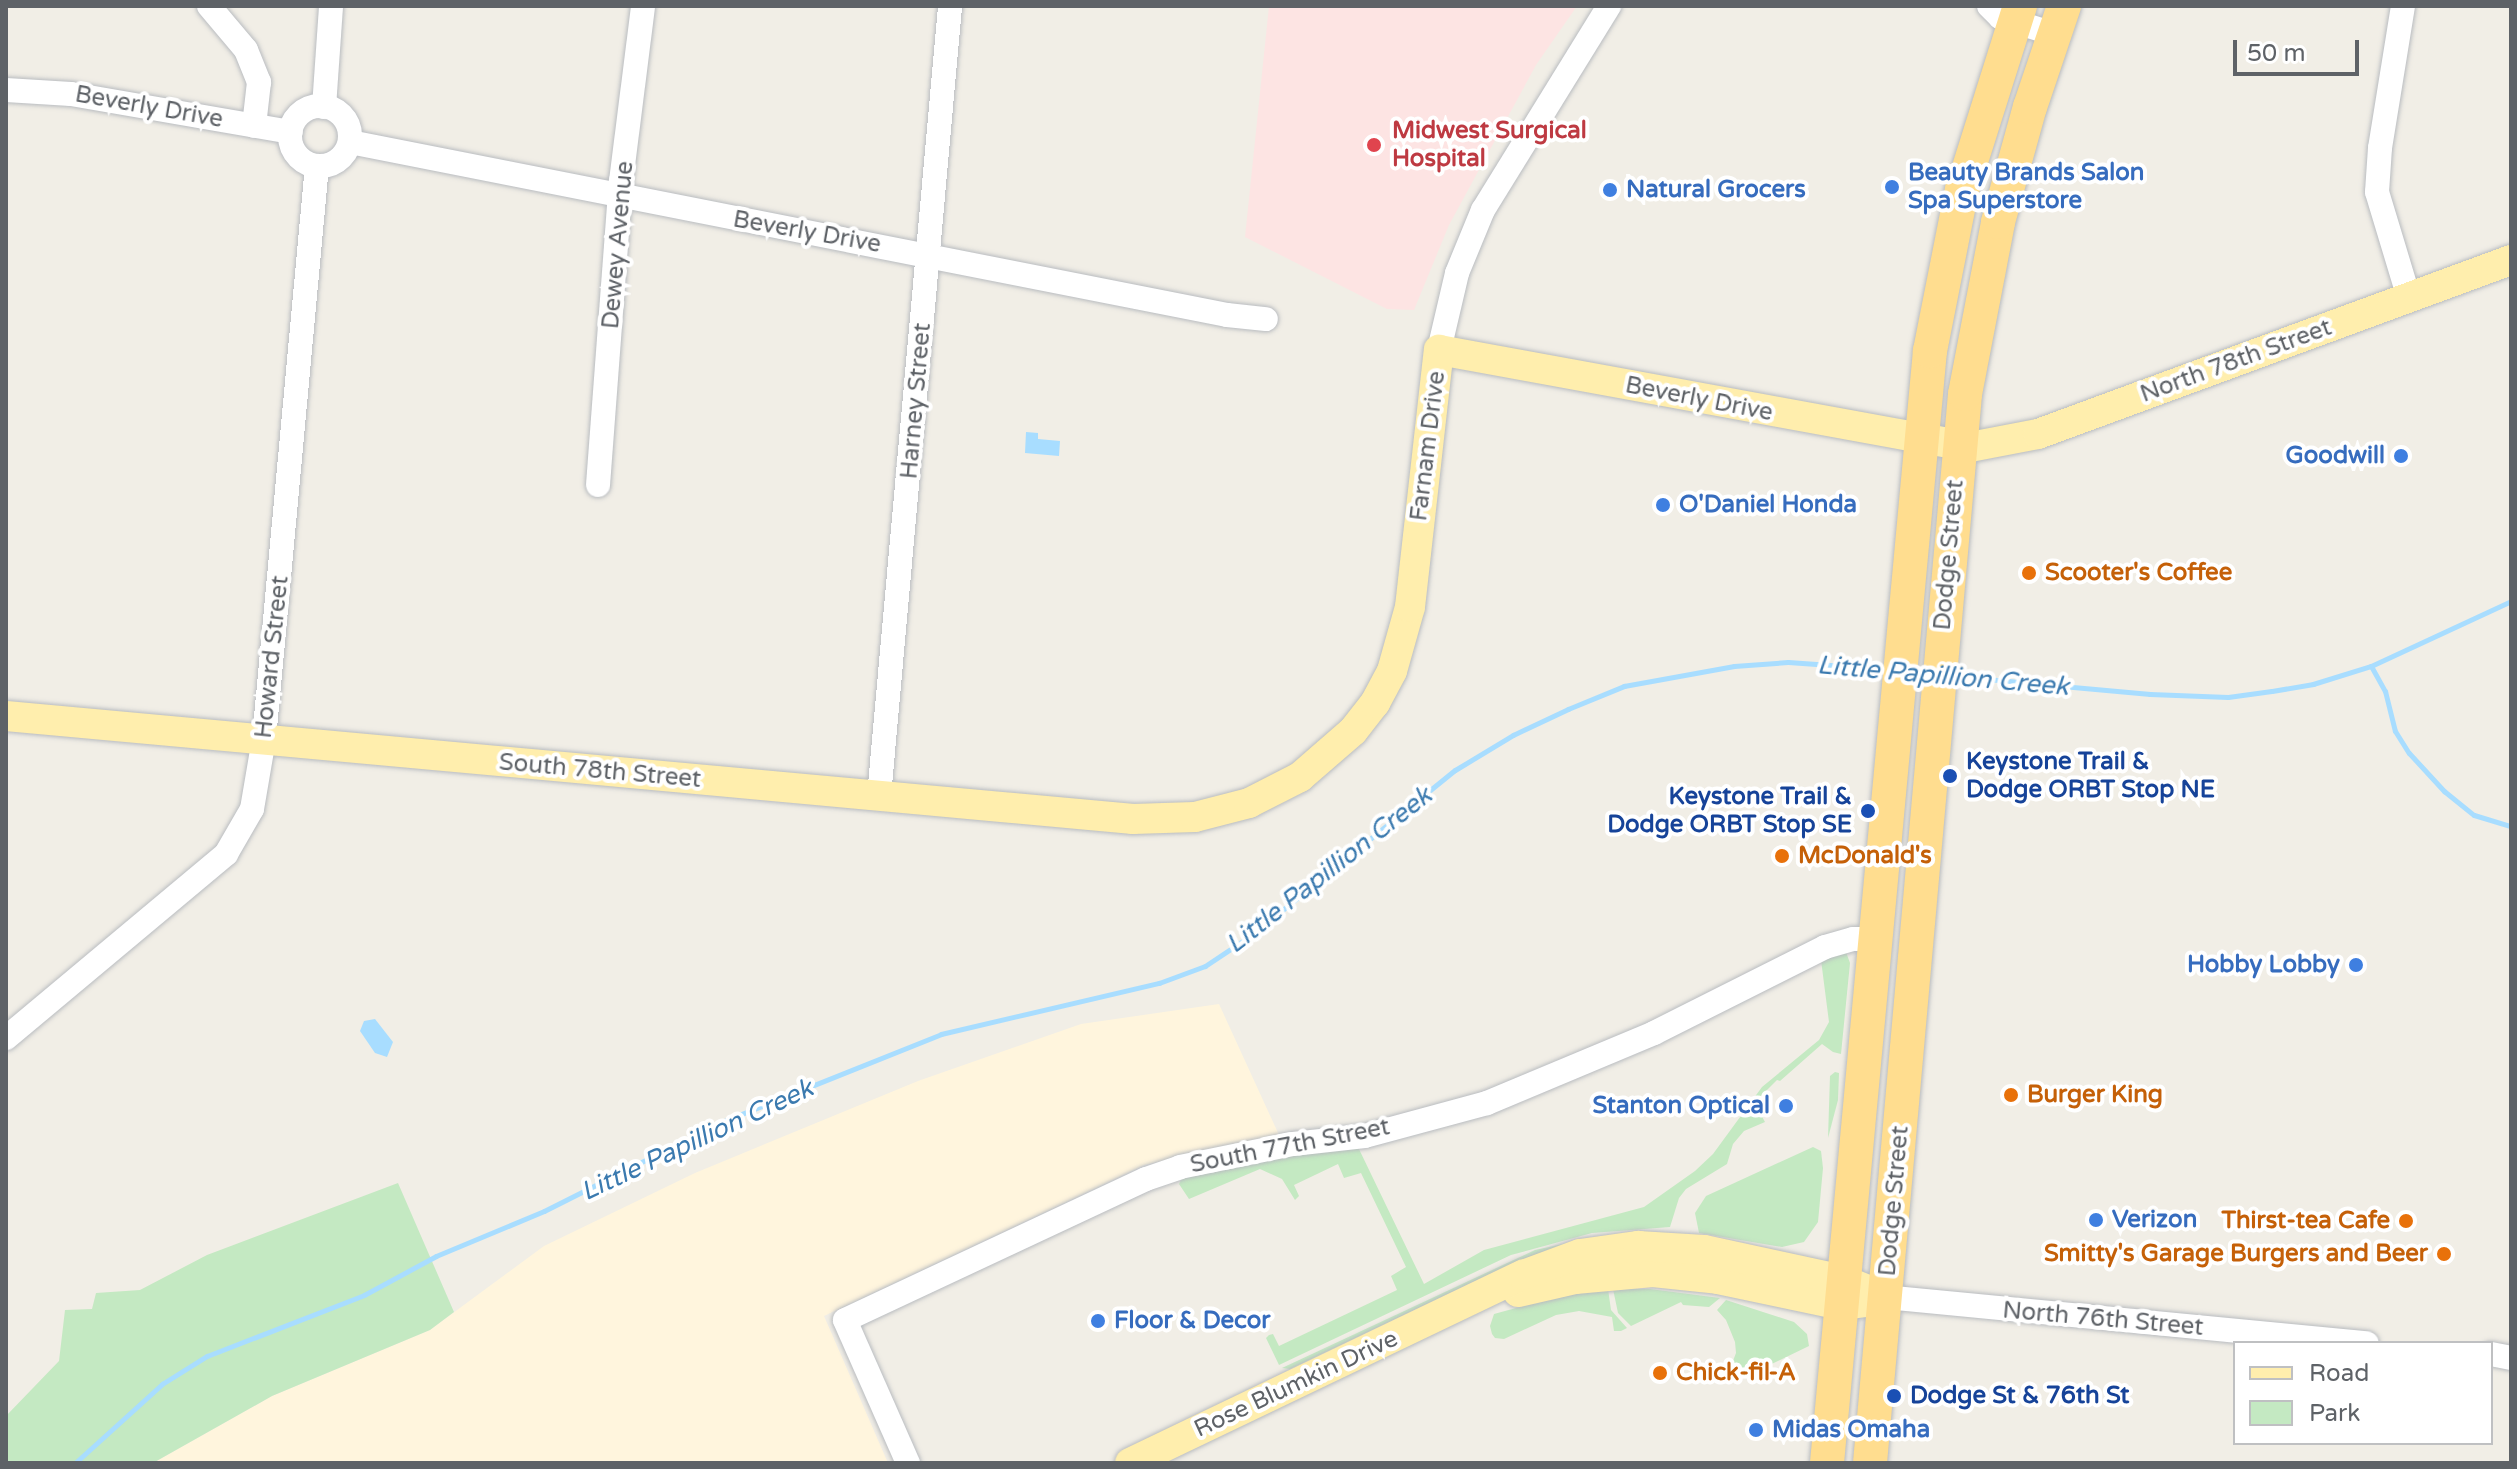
<!DOCTYPE html>
<html>
<head>
<meta charset="utf-8">
<style>
  body { margin:0 }
  #map { position:relative; width:2517px; height:1469px; overflow:hidden; background:#f1eee6; font-family:"Varela Round",sans-serif }
  div>[style] { position:absolute }
  .commercial>* { inset:0; background:#fff5dd }
  .medical>* { inset:0; background:#fde4e3 }
  .green>* { inset:0; background:#c4e9c2 }
  .water>* { inset:0; background:#a8ddff }
  .stream>* { height:5px; margin:-2.5px; padding:0 2.5px; transform-origin:2.5px; border-radius:2.5px; background:#a8ddff }
  .roads { filter:drop-shadow(0 0 2px #b9bcc0) drop-shadow(0 0 2px #b9bcc0) }
  .minor>* { height:24px; margin:-12px; padding:0 12px; transform-origin:12px; border-radius:12px; background:#fff }
  .minor>.ring { margin:-12px; padding:0; box-sizing:content-box; background:none; border:24px solid #fff; border-radius:50% }
  .major>* { height:30px; margin:-15px; padding:0 15px; transform-origin:15px; border-radius:15px; background:#ffeead }
  .highway>* { height:34px; margin:-17px; padding:0 17px; transform-origin:17px; border-radius:17px; background:#ffdd8f }
  .dots>* { width:22px; height:22px; translate:-50% -50%; box-sizing:border-box; border:4px solid #fff; border-radius:50% }
  span { translate:-50% -50%; white-space:nowrap; text-align:center; line-height:1.15; -webkit-text-stroke:8px #fff; paint-order:stroke }
  .street-label { font-size:24px; color:#5e6267 }
  .health-label { font-size:24px; color:#be3a42; font-weight:700 }
  .left { translate:0 -50%; text-align:left }
  .shop-label { font-size:24px; color:#366cbe; font-weight:700 }
  .right { translate:-100% -50%; text-align:right }
  .food-label { font-size:24px; color:#c56008; font-weight:700 }
  .transit-label { font-size:24px; color:#164399; font-weight:700 }
  .water-label { font-size:26px; color:#3b7aaf; font-style:italic }
  .frame { position:absolute; inset:0; border:8px solid #5e6267; pointer-events:none }
  .legend { position:absolute; left:2233px; top:1341px; width:260px; height:104px; box-sizing:border-box; background:#fff; border:2px solid #bfc0c2; margin:0; padding:10px 14px; list-style:none; font-size:24px; color:#5e6267 }
  .legend li { display:flex; align-items:center; gap:16px; height:40px }
  .legend b { width:40px; border:2px solid #bfc0c2 }
  .scale { position:absolute; left:2233px; top:40px; width:126px; height:36px; box-sizing:border-box; border:4px solid #5e6267; border-top:0; padding-left:10px; font-size:24px; line-height:28px; white-space:nowrap; color:#5e6267; -webkit-text-stroke:6px #fff; paint-order:stroke }
</style>
</head>
<body>
<div id="map">
  <div class="commercial">
    <div style="clip-path:polygon(1219px 1004px,1279px 1135px,1144px 1165px,824px 1316px,888px 1463px,153px 1463px,272px 1396px,430px 1330px,544px 1246px,695px 1173px,918px 1081px,1081px 1024px)"></div>
  </div>
  <div class="medical">
    <div style="clip-path:polygon(1269px 6px,1577px 6px,1536px 65px,1449px 225px,1414px 310px,1387px 309px,1245px 237px)"></div>
  </div>
  <div class="green">
    <div style="clip-path:polygon(1846px 952px,1850px 963px,1841px 1054px,1833px 1052px,1822px 1044px,1780px 1081px,1777px 1080px,1760px 1097px,1759px 1111px,1765px 1122px,1744px 1131px,1733px 1144px,1727px 1164px,1686px 1189px,1679px 1198px,1670px 1227px,1592px 1233px,1511px 1255px,1279px 1365px,1266px 1338px,1269px 1335px,1273px 1334px,1279px 1346px,1397px 1290px,1391px 1276px,1406px 1267px,1361px 1173px,1344px 1178px,1338px 1164px,1294px 1185px,1299px 1196px,1295px 1200px,1282px 1179px,1260px 1169px,1189px 1199px,1179px 1184px,1183px 1176px,1272px 1157px,1358px 1147px,1424px 1284px,1484px 1250px,1644px 1207px,1695px 1171px,1713px 1154px,1762px 1087px,1819px 1040px,1829px 1022px,1821px 960px)"></div>
    <div style="clip-path:polygon(1835px 1072px,1839px 1073px,1838px 1100px,1828px 1138px,1830px 1076px)"></div>
    <div style="clip-path:polygon(1813px 1147px,1821px 1151px,1823px 1168px,1818px 1222px,1804px 1242px,1782px 1247px,1699px 1233px,1695px 1213px,1706px 1196px)"></div>
    <div style="clip-path:polygon(398px 1183px,454px 1312px,430px 1330px,272px 1396px,153px 1463px,6px 1463px,6px 1416px,59px 1361px,65px 1310px,92px 1309px,96px 1293px,140px 1290px,207px 1255px)"></div>
    <div style="clip-path:polygon(1665px 1232px,1520px 1260px,1290px 1369px,1282px 1368px,1535px 1250px,1591px 1238px)"></div>
    <div style="clip-path:polygon(1608px 1289px,1611px 1310px,1627px 1328px,1621px 1331px,1614px 1331px,1612px 1317px,1579px 1311px,1556px 1315px,1504px 1339px,1495px 1338px,1492px 1334px,1490px 1326px,1494px 1314px,1571px 1293px)"></div>
    <div style="clip-path:polygon(1613px 1289px,1650px 1289px,1720px 1298px,1709px 1307px,1683px 1305px,1681px 1302px,1631px 1326px,1618px 1313px)"></div>
    <div style="clip-path:polygon(1726px 1300px,1794px 1322px,1807px 1334px,1809px 1346px,1732px 1383px,1728px 1374px,1736px 1353px,1735px 1342px,1726px 1320px,1717px 1310px)"></div>
  </div>
  <div class="water">
    <div style="clip-path:polygon(1026px 432px,1038px 433px,1038px 439px,1060px 441px,1059px 456px,1025px 453px)"></div>
    <div style="clip-path:polygon(375px 1019px,393px 1042px,387px 1057px,375px 1053px,360px 1031px,364px 1021px)"></div>
  </div>
  <div class="stream">
    <div style="left:2371px;top:666px;width:29px;rotate:61deg"></div>
    <div style="left:2385px;top:691px;width:41px;rotate:76deg"></div>
    <div style="left:2395px;top:731px;width:26px;rotate:58deg"></div>
    <div style="left:2409px;top:753px;width:52px;rotate:47.4deg"></div>
    <div style="left:2444px;top:791px;width:38px;rotate:39deg"></div>
    <div style="left:2474px;top:815px;width:39px;rotate:17deg"></div>
    <div style="left:1953px;top:676px;width:198px;rotate:5.2deg"></div>
    <div style="left:2150px;top:694px;width:78px;rotate:2.2deg"></div>
    <div style="left:2228px;top:697px;width:44px;rotate:-7.8deg"></div>
    <div style="left:2272px;top:691px;width:42px;rotate:-9.7deg"></div>
    <div style="left:2313px;top:684px;width:61px;rotate:-17.2deg"></div>
    <div style="left:2371px;top:666px;width:154px;rotate:-24.9deg"></div>
    <div style="left:75px;top:1463px;width:118px;rotate:-42.2deg"></div>
    <div style="left:162px;top:1384px;width:53px;rotate:-31.9deg"></div>
    <div style="left:207px;top:1356px;width:168px;rotate:-21.2deg"></div>
    <div style="left:364px;top:1295px;width:82px;rotate:-28.4deg"></div>
    <div style="left:436px;top:1256px;width:117px;rotate:-22.6deg"></div>
    <div style="left:544px;top:1211px;width:196px;rotate:-26.7deg"></div>
    <div style="left:719px;top:1123px;width:239px;rotate:-21.8deg"></div>
    <div style="left:941px;top:1034px;width:224px;rotate:-13.2deg"></div>
    <div style="left:1159px;top:983px;width:49px;rotate:-20.3deg"></div>
    <div style="left:1205px;top:966px;width:58px;rotate:-33.7deg"></div>
    <div style="left:1253px;top:934px;width:260px;rotate:-39.1deg"></div>
    <div style="left:1455px;top:770px;width:68px;rotate:-31.1deg"></div>
    <div style="left:1513px;top:735px;width:61px;rotate:-25.3deg"></div>
    <div style="left:1568px;top:709px;width:61px;rotate:-22.3deg"></div>
    <div style="left:1624px;top:686px;width:112px;rotate:-10.3deg"></div>
    <div style="left:1734px;top:666px;width:54px;rotate:-4.2deg"></div>
    <div style="left:1788px;top:662px;width:99px;rotate:4deg"></div>
  </div>
  <div class="roads">
    <div class="minor">
      <div style="left:209px;top:6px;width:57px;rotate:49.9deg"></div>
      <div style="left:246px;top:50px;width:35px;rotate:68deg"></div>
      <div style="left:259px;top:82px;width:44px;rotate:96.5deg"></div>
      <div style="left:1989px;top:6px;width:16px;rotate:45deg"></div>
      <div style="left:2000px;top:17px;width:57px;rotate:17.5deg"></div>
      <div style="left:2403px;top:6px;width:144px;rotate:99.2deg"></div>
      <div style="left:2380px;top:148px;width:44px;rotate:93.9deg"></div>
      <div style="left:2377px;top:192px;width:111px;rotate:73.2deg"></div>
      <div style="left:6px;top:90px;width:65px;rotate:3.5deg"></div>
      <div style="left:71px;top:94px;width:223px;rotate:9.8deg"></div>
      <div class="ring" style="left:290px;top:106px;width:36px;height:36px"></div>
      <div style="left:324px;top:107px;width:101px;rotate:-86deg"></div>
      <div style="left:350px;top:142px;width:894px;rotate:11.16deg"></div>
      <div style="left:1227px;top:315px;width:39px;rotate:6deg"></div>
      <div style="left:1439px;top:350px;width:79px;rotate:-76.8deg"></div>
      <div style="left:1457px;top:273px;width:68px;rotate:-67.6deg"></div>
      <div style="left:1483px;top:210px;width:240px;rotate:-58.3deg"></div>
      <div style="left:598px;top:485px;width:305px;rotate:-85.7deg"></div>
      <div style="left:621px;top:181px;width:176px;rotate:-82.8deg"></div>
      <div style="left:879px;top:796px;width:793px;rotate:-84.86deg"></div>
      <div style="left:6px;top:1038px;width:287px;rotate:-39.9deg"></div>
      <div style="left:226px;top:854px;width:52px;rotate:-60deg"></div>
      <div style="left:252px;top:809px;width:71px;rotate:-80.3deg"></div>
      <div style="left:264px;top:739px;width:575px;rotate:-84.72deg"></div>
      <div style="left:1885px;top:1297px;width:484px;rotate:5.5deg"></div>
      <div style="left:2491px;top:1354px;width:20px;rotate:11deg"></div>
      <div style="left:908px;top:1463px;width:156px;rotate:-113.8deg"></div>
      <div style="left:845px;top:1320px;width:332px;rotate:-25.1deg"></div>
      <div style="left:1146px;top:1179px;width:36px;rotate:-19deg"></div>
      <div style="left:1180px;top:1167px;width:115px;rotate:-11.5deg"></div>
      <div style="left:1293px;top:1144px;width:72px;rotate:-6.3deg"></div>
      <div style="left:1365px;top:1136px;width:126px;rotate:-15.1deg"></div>
      <div style="left:1487px;top:1103px;width:181px;rotate:-22.7deg"></div>
      <div style="left:1654px;top:1033px;width:191px;rotate:-26.7deg"></div>
      <div style="left:1825px;top:947px;width:29px;rotate:-16deg"></div>
      <div style="left:1853px;top:939px;width:22px"></div>
    </div>
    <div class="major">
      <div style="left:6px;top:716px;width:1132px;rotate:5.22deg"></div>
      <div style="left:1133px;top:819px;width:62px;rotate:-1.8deg"></div>
      <div style="left:1195px;top:817px;width:56px;rotate:-14.5deg"></div>
      <div style="left:1249px;top:803px;width:57px;rotate:-27deg"></div>
      <div style="left:1300px;top:777px;width:70px;rotate:-41deg"></div>
      <div style="left:1353px;top:731px;width:36px;rotate:-52deg"></div>
      <div style="left:1375px;top:703px;width:36px;rotate:-62deg"></div>
      <div style="left:1392px;top:671px;width:66px;rotate:-74.3deg"></div>
      <div style="left:1410px;top:607px;width:259px;rotate:-83.6deg"></div>
      <div style="left:1439px;top:350px;width:540px;rotate:10.35deg"></div>
      <div style="left:1970px;top:447px;width:69px;rotate:-10.8deg"></div>
      <div style="left:2038px;top:434px;width:504px;rotate:-20.2deg"></div>
      <div style="left:1518px;top:1292px;width:58px;rotate:-12.8deg"></div>
      <div style="left:1575px;top:1279px;width:78px;rotate:-5.1deg"></div>
      <div style="left:1653px;top:1272px;width:65px;rotate:6.1deg"></div>
      <div style="left:1718px;top:1279px;width:126px;rotate:11.9deg"></div>
      <div style="left:1841px;top:1305px;width:24px;rotate:-7deg"></div>
      <div style="left:1130px;top:1463px;width:436px;rotate:-25.6deg"></div>
      <div style="left:1523px;top:1275px;width:61px;rotate:-20.2deg"></div>
      <div style="left:1580px;top:1254px;width:59px;rotate:-7.9deg"></div>
      <div style="left:1638px;top:1246px;width:66px;rotate:3.5deg"></div>
      <div style="left:1704px;top:1250px;width:142px;rotate:12.2deg"></div>
      <div style="left:1843px;top:1280px;width:45px;rotate:22deg"></div>
    </div>
    <div class="highway">
      <div style="left:1827px;top:1463px;width:1117px;rotate:-84.71deg"></div>
      <div style="left:1930px;top:351px;width:164px;rotate:-78.8deg"></div>
      <div style="left:1962px;top:190px;width:193px;rotate:-72.5deg"></div>
      <div style="left:1870px;top:1463px;width:1073px;rotate:-84.92deg"></div>
      <div style="left:1965px;top:394px;width:175px;rotate:-79.1deg"></div>
      <div style="left:1998px;top:222px;width:119px;rotate:-74.5deg"></div>
      <div style="left:2030px;top:107px;width:107px;rotate:-71.4deg"></div>
    </div>
  </div>
  <div class="dots">
    <div style="left:1374px;top:145px;background:#e0444e"></div>
    <div style="left:1892px;top:187px;background:#3f7fe0"></div>
    <div style="left:1610px;top:190px;background:#3f7fe0"></div>
    <div style="left:2401px;top:456px;background:#3f7fe0"></div>
    <div style="left:1663px;top:505px;background:#3f7fe0"></div>
    <div style="left:2029px;top:573px;background:#e8710a"></div>
    <div style="left:1950px;top:776px;background:#1a4fb4"></div>
    <div style="left:1868px;top:811px;background:#1a4fb4"></div>
    <div style="left:1782px;top:856px;background:#e8710a"></div>
    <div style="left:2356px;top:965px;background:#3f7fe0"></div>
    <div style="left:2011px;top:1095px;background:#e8710a"></div>
    <div style="left:1786px;top:1106px;background:#3f7fe0"></div>
    <div style="left:2096px;top:1220px;background:#3f7fe0"></div>
    <div style="left:2406px;top:1221px;background:#e8710a"></div>
    <div style="left:2444px;top:1254px;background:#e8710a"></div>
    <div style="left:1098px;top:1321px;background:#3f7fe0"></div>
    <div style="left:1660px;top:1373px;background:#e8710a"></div>
    <div style="left:1894px;top:1396px;background:#1a4fb4"></div>
    <div style="left:1756px;top:1430px;background:#3f7fe0"></div>
  </div>
  <div class="street-label">
    <span style="left:149px;top:107px;rotate:10deg">Beverly Drive</span>
    <span style="left:807px;top:232px;rotate:10deg">Beverly Drive</span>
    <span style="left:618px;top:245px;rotate:-85deg">Dewey Avenue</span>
    <span style="left:2236px;top:361px;rotate:-20deg">North 78th Street</span>
    <span style="left:1699px;top:399px;rotate:11deg">Beverly Drive</span>
    <span style="left:916px;top:401px;rotate:-85deg">Harney Street</span>
    <span style="left:1428px;top:446px;rotate:-83deg">Farnam Drive</span>
    <span style="left:1949px;top:555px;rotate:-85deg">Dodge Street</span>
    <span style="left:272px;top:657px;rotate:-84deg">Howard Street</span>
    <span style="left:600px;top:771px;rotate:5deg">South 78th Street</span>
    <span style="left:1290px;top:1146px;rotate:-11deg">South 77th Street</span>
    <span style="left:1894px;top:1201px;rotate:-85deg">Dodge Street</span>
    <span style="left:2103px;top:1319px;rotate:5deg">North 76th Street</span>
    <span style="left:1296px;top:1384px;rotate:-25deg">Rose Blumkin Drive</span>
  </div>
  <div class="health-label">
    <span class="left" style="left:1392px;top:145px">Midwest Surgical<br>Hospital</span>
  </div>
  <div class="shop-label">
    <span class="left" style="left:1908px;top:187px">Beauty Brands Salon<br>Spa Superstore</span>
    <span class="left" style="left:1626px;top:190px">Natural Grocers</span>
    <span class="right" style="left:2385px;top:456px">Goodwill</span>
    <span class="left" style="left:1679px;top:505px">O'Daniel Honda</span>
    <span class="right" style="left:2340px;top:965px">Hobby Lobby</span>
    <span class="right" style="left:1770px;top:1106px">Stanton Optical</span>
    <span class="left" style="left:2112px;top:1220px">Verizon</span>
    <span class="left" style="left:1114px;top:1321px">Floor &amp; Decor</span>
    <span class="left" style="left:1772px;top:1430px">Midas Omaha</span>
  </div>
  <div class="food-label">
    <span class="left" style="left:2045px;top:573px">Scooter's Coffee</span>
    <span class="left" style="left:1798px;top:856px">McDonald's</span>
    <span class="left" style="left:2027px;top:1095px">Burger King</span>
    <span class="right" style="left:2390px;top:1221px">Thirst-tea Cafe</span>
    <span class="right" style="left:2428px;top:1254px">Smitty's Garage Burgers and Beer</span>
    <span class="left" style="left:1676px;top:1373px">Chick-fil-A</span>
  </div>
  <div class="transit-label">
    <span class="left" style="left:1966px;top:776px">Keystone Trail &amp;<br>Dodge ORBT Stop NE</span>
    <span class="right" style="left:1852px;top:811px">Keystone Trail &amp;<br>Dodge ORBT Stop SE</span>
    <span class="left" style="left:1910px;top:1396px">Dodge St &amp; 76th St</span>
  </div>
  <div class="water-label">
    <span style="left:1943px;top:676px;rotate:5deg">Little Papillion Creek</span>
    <span style="left:1329px;top:870px;rotate:-38deg">Little Papillion Creek</span>
    <span style="left:697px;top:1140px;rotate:-25deg">Little Papillion Creek</span>
  </div>
  <div class="frame"></div>
  <ul class="legend">
  <li><b style="height:10px;background:#ffeead"></b>Road</li>
  <li><b style="height:22px;background:#c4e9c2"></b>Park</li>
  </ul>
  <div class="scale">50 m</div>
</div>
</body>
</html>
